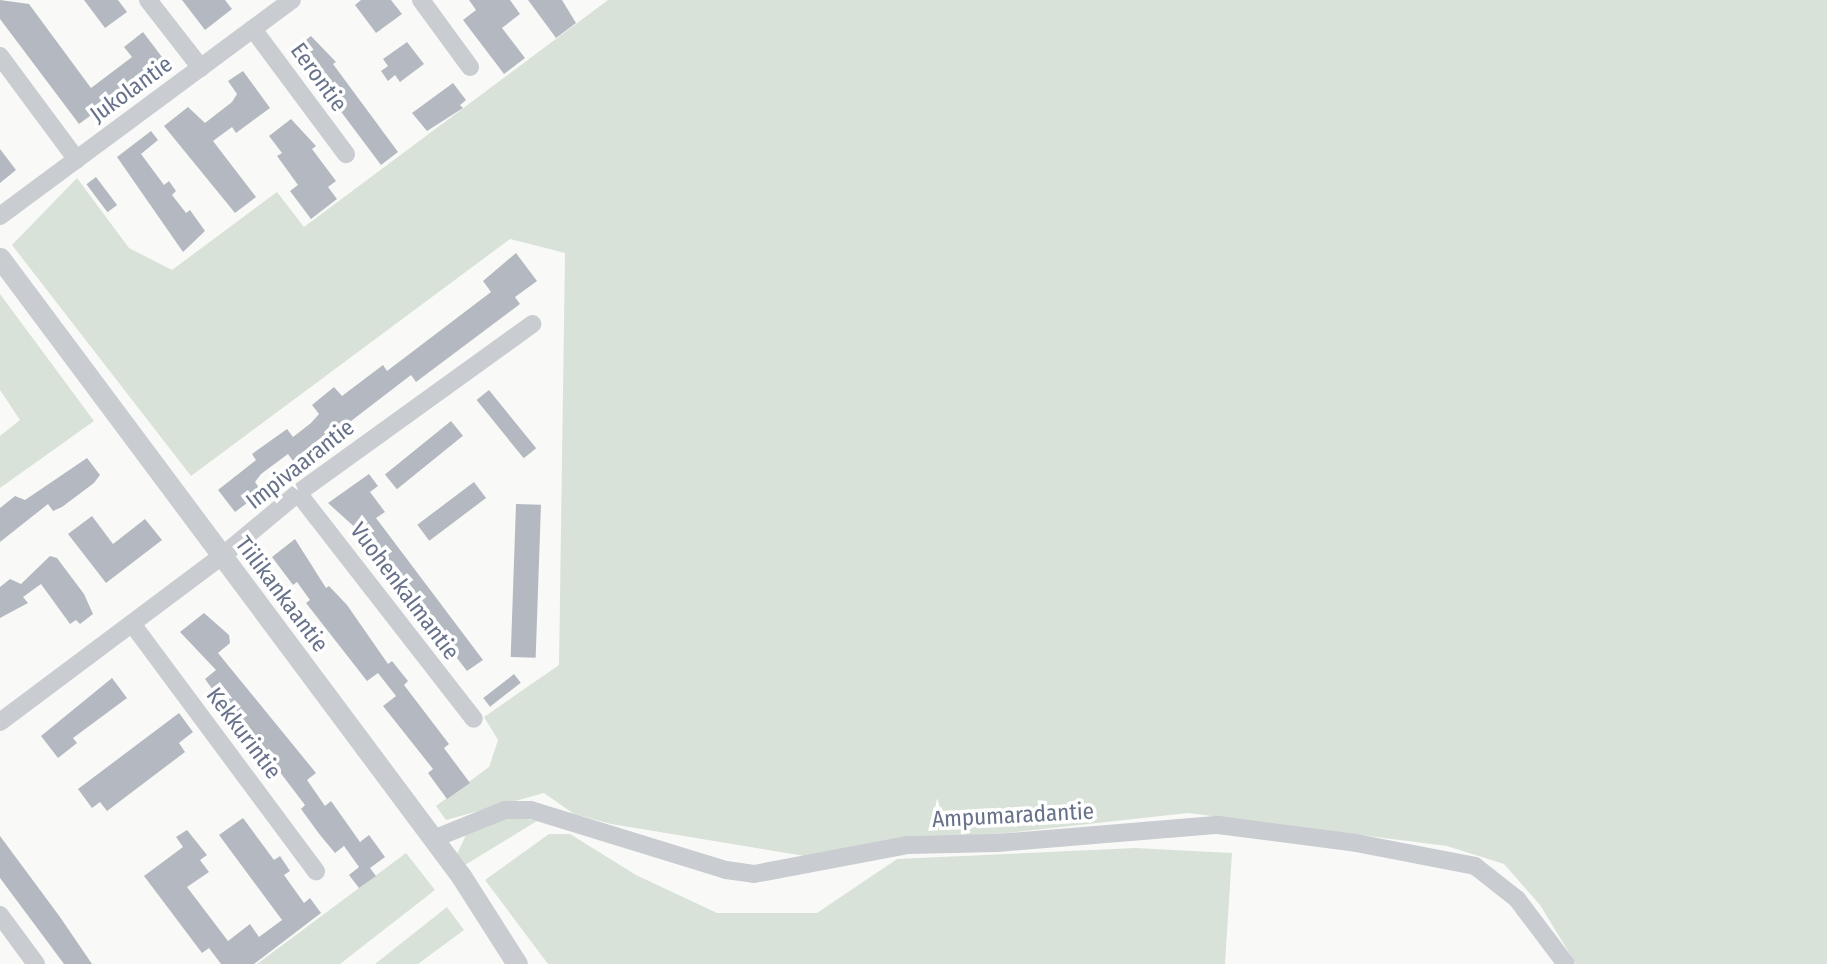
<!DOCTYPE html>
<html>
<head>
<meta charset="utf-8">
<style>
  body { margin:0 }
  #map { position:relative; width:1827px; height:964px; overflow:hidden; background:#f9faf7; font-family:"Fira Sans Condensed",sans-serif }
  div>[style] { position:absolute }
  .green>* { inset:0; background:#d9e2d8 }
  .building>* { inset:0; background:#b4b9c1; transform-origin:0 0 }
  .minor>* { height:18px; margin:-9px; padding:0 9px; transform-origin:9px; border-radius:9px; background:#c9ccd0 }
  .tertiary>* { height:21px; margin:-10.5px; padding:0 10.5px; transform-origin:10.5px; border-radius:10.5px; background:#c9ccd0 }
  span { translate:-50% -50%; white-space:nowrap; text-align:center; line-height:1.15; -webkit-text-stroke:7px #fff; paint-order:stroke }
  .street-label { font-size:23px; color:#67728a }
</style>
</head>
<body>
<div id="map">
  <div class="green">
    <div style="clip-path:polygon(608px 0,1827px 0,1827px 964px,1576px 964px,1540px 905px,1504px 864px,1447px 846px,1188px 813px,988px 835px,910px 836px,811px 857px,611px 824px,574px 814px,544px 793px,446px 820px,436px 806px,489px 767px,498px 740px,484px 717px,559px 665px,565px 253px,510px 239px,191px 476px,12px 245px,77px 178px,129px 248px,172px 270px,277px 192px,304px 227px)"></div>
    <div style="clip-path:polygon(0 294px,94px 421px,0 488px,0 436px,20px 420px,0 390px)"></div>
    <div style="clip-path:polygon(509px 815px,537px 821px,465px 865px,457px 854px,467px 833px)"></div>
    <div style="clip-path:polygon(549px 834px,570px 834px,636px 875px,717px 913px,817px 913px,897px 859px,1135px 848px,1232px 853px,1225px 964px,548px 964px,485px 880px)"></div>
    <div style="clip-path:polygon(406px 853px,435px 890px,340px 964px,257px 964px)"></div>
    <div style="clip-path:polygon(447px 907px,464px 930px,418px 964px,375px 964px)"></div>
  </div>
  <div class="building">
    <div style="clip-path:polygon(0 0,29px 4px,91px 88px,132px 57px,124px 47px,143px 32px,165px 61px,79px 124px,0 19px)"></div>
    <div style="clip-path:polygon(84px 0,118px 0,127px 12px,105px 28px)"></div>
    <div style="clip-path:polygon(182px 0,225px 0,232px 9px,205px 30px)"></div>
    <div style="clip-path:polygon(361px 0,391px 0,402px 14px,376px 33px,355px 5px)"></div>
    <div style="clip-path:polygon(469px 0,510px 0,520px 14px,502px 28px,525px 58px,504px 74px,463px 20px,476px 10px)"></div>
    <div style="clip-path:polygon(528px 0,562px 0,576px 23px,556px 38px)"></div>
    <div style="clip-path:polygon(311px 36px,336px 62px,333px 64px,398px 152px,381px 165px,294px 49px)"></div>
    <div style="clip-path:polygon(407px 42px,424px 64px,400px 82px,395px 75px,388px 81px,381px 71px,388px 66px,383px 59px)"></div>
    <div style="clip-path:polygon(243px 71px,270px 108px,236px 133px,232px 127px,213px 141px,256px 197px,235px 213px,164px 126px,188px 107px,205px 123px,232px 102px,237px 94px,228px 81px)"></div>
    <div style="clip-path:polygon(453px 83px,466px 100px,460px 105px,463px 108px,427px 131px,412px 113px)"></div>
    <div style="clip-path:polygon(291px 119px,316px 146px,312px 149px,336px 181px,328px 187px,337px 199px,311px 219px,290px 191px,298px 185px,277px 156px,282px 153px,269px 136px)"></div>
    <div style="clip-path:polygon(151px 131px,158px 140px,141px 154px,164px 185px,169px 181px,176px 191px,172px 195px,186px 213px,190px 210px,205px 231px,183px 252px,117px 157px)"></div>
    <div style="clip-path:polygon(0 149px,16px 170px,0 183px)"></div>
    <div style="left:96px;top:177px;width:35px;height:12px;rotate:53deg"></div>
    <div style="clip-path:polygon(516px 253px,537px 281px,515px 297px,520px 304px,416px 382px,411px 375px,295px 464px,288px 454px,261px 474px,255px 482px,262px 492px,235px 512px,218px 490px,256px 460px,252px 454px,287px 429px,293px 437px,311px 423px,319px 414px,312px 405px,334px 387px,342px 396px,383px 365px,387px 371px,491px 292px,483px 281px)"></div>
    <div style="left:489px;top:390px;width:75px;height:16px;rotate:51deg"></div>
    <div style="left:451px;top:421px;width:19px;height:85px;rotate:51deg"></div>
    <div style="clip-path:polygon(87px 458px,100px 475px,94px 483px,62px 507px,53px 511px,48px 504px,0 542px,0 508px,15px 496px,25px 500px)"></div>
    <div style="clip-path:polygon(369px 474px,378px 486px,370px 492px,385px 512px,376px 518px,483px 660px,467px 671px,359px 531px,328px 503px)"></div>
    <div style="left:474px;top:482px;width:20px;height:71px;rotate:53deg"></div>
    <div style="left:516px;top:504px;width:25px;height:153px;rotate:2deg"></div>
    <div style="clip-path:polygon(92px 516px,113px 544px,145px 519px,162px 540px,106px 583px,68px 534px)"></div>
    <div style="clip-path:polygon(295px 539px,326px 588px,329px 586px,347px 605px,388px 664px,392px 661px,408px 681px,404px 685px,449px 744px,444px 748px,470px 783px,447px 799px,428px 773px,433px 769px,383px 706px,396px 696px,378px 673px,367px 681px,306px 603px,310px 600px,297px 582px,293px 585px,272px 557px)"></div>
    <div style="clip-path:polygon(50px 556px,57px 558px,84px 594px,93px 614px,80px 624px,76px 620px,70px 624px,41px 584px,23px 597px,28px 603px,0 618px,0 587px,10px 579px,21px 584px)"></div>
    <div style="clip-path:polygon(204px 613px,229px 635px,230px 643px,218px 653px,316px 773px,307px 780px,325px 806px,331px 801px,360px 842px,369px 835px,385px 857px,370px 868px,376px 876px,359px 888px,349px 875px,359px 867px,344px 846px,335px 853px,320px 835px,301px 809px,305px 805px,276px 767px,271px 771px,205px 679px,216px 670px,180px 632px)"></div>
    <div style="left:514px;top:674px;width:11px;height:39px;rotate:52deg"></div>
    <div style="clip-path:polygon(112px 678px,127px 698px,73px 738px,77px 743px,58px 758px,41px 736px)"></div>
    <div style="clip-path:polygon(179px 713px,193px 732px,179px 743px,185px 752px,107px 811px,100px 802px,92px 808px,78px 789px)"></div>
    <div style="clip-path:polygon(243px 818px,274px 860px,280px 856px,290px 871px,284px 875px,304px 903px,310px 898px,321px 913px,254px 964px,221px 964px,209px 948px,202px 953px,144px 876px,183px 847px,176px 837px,187px 830px,207px 855px,200px 860px,209px 872px,187px 887px,228px 941px,250px 924px,259px 937px,282px 920px,219px 835px)"></div>
    <div style="clip-path:polygon(0 836px,60px 917px,92px 964px,64px 964px,0 878px)"></div>
  </div>
  <div class="minor">
    <div style="left:148px;top:0;width:86px;rotate:52.1deg"></div>
    <div style="left:421px;top:0;width:83px;rotate:53.8deg"></div>
    <div style="left:253px;top:29px;width:156px;rotate:53.4deg"></div>
    <div style="left:0;top:56px;width:129px;rotate:53.5deg"></div>
    <div style="left:0;top:216px;width:363px;rotate:-36.5deg"></div>
    <div style="left:298px;top:493px;width:286px;rotate:52.1deg"></div>
    <div style="left:133px;top:625px;width:307px;rotate:53.4deg"></div>
    <div style="left:0;top:722px;width:277px;rotate:-36.8deg"></div>
    <div style="left:222px;top:556px;width:99px;rotate:-39.7deg"></div>
    <div style="left:298px;top:493px;width:289px;rotate:-35.8deg"></div>
    <div style="left:433px;top:839px;width:78px;rotate:-21.9deg"></div>
    <div style="left:505px;top:810px;width:26px"></div>
    <div style="left:531px;top:810px;width:204px;rotate:17.1deg"></div>
    <div style="left:726px;top:870px;width:28px;rotate:8deg"></div>
    <div style="left:754px;top:874px;width:157px;rotate:-10.7deg"></div>
    <div style="left:908px;top:845px;width:89px;rotate:-1.3deg"></div>
    <div style="left:997px;top:843px;width:222px;rotate:-4.7deg"></div>
    <div style="left:1218px;top:825px;width:139px;rotate:7.4deg"></div>
    <div style="left:1356px;top:843px;width:121px;rotate:10.9deg"></div>
    <div style="left:1475px;top:866px;width:53px;rotate:38.2deg"></div>
    <div style="left:1517px;top:899px;width:81px;rotate:53deg"></div>
    <div style="left:0;top:915px;width:61px;rotate:53.7deg"></div>
  </div>
  <div class="tertiary">
    <div style="left:0;top:258px;width:771px;rotate:53.28deg"></div>
    <div style="left:461px;top:876px;width:104px;rotate:57.5deg"></div>
  </div>
  <div class="street-label">
    <span style="left:319px;top:77px;rotate:54deg">Eerontie</span>
    <span style="left:131px;top:89px;rotate:-36deg">Jukolantie</span>
    <span style="left:300px;top:464px;rotate:-38deg">Impivaarantie</span>
    <span style="left:405px;top:591px;rotate:53deg">Vuohenkalmantie</span>
    <span style="left:282px;top:594px;rotate:53deg">Tiilikankaantie</span>
    <span style="left:244px;top:733px;rotate:53deg">Kekkurintie</span>
    <span style="left:1013px;top:815px;rotate:-3deg">Ampumaradantie</span>
  </div>
</div>
</body>
</html>
